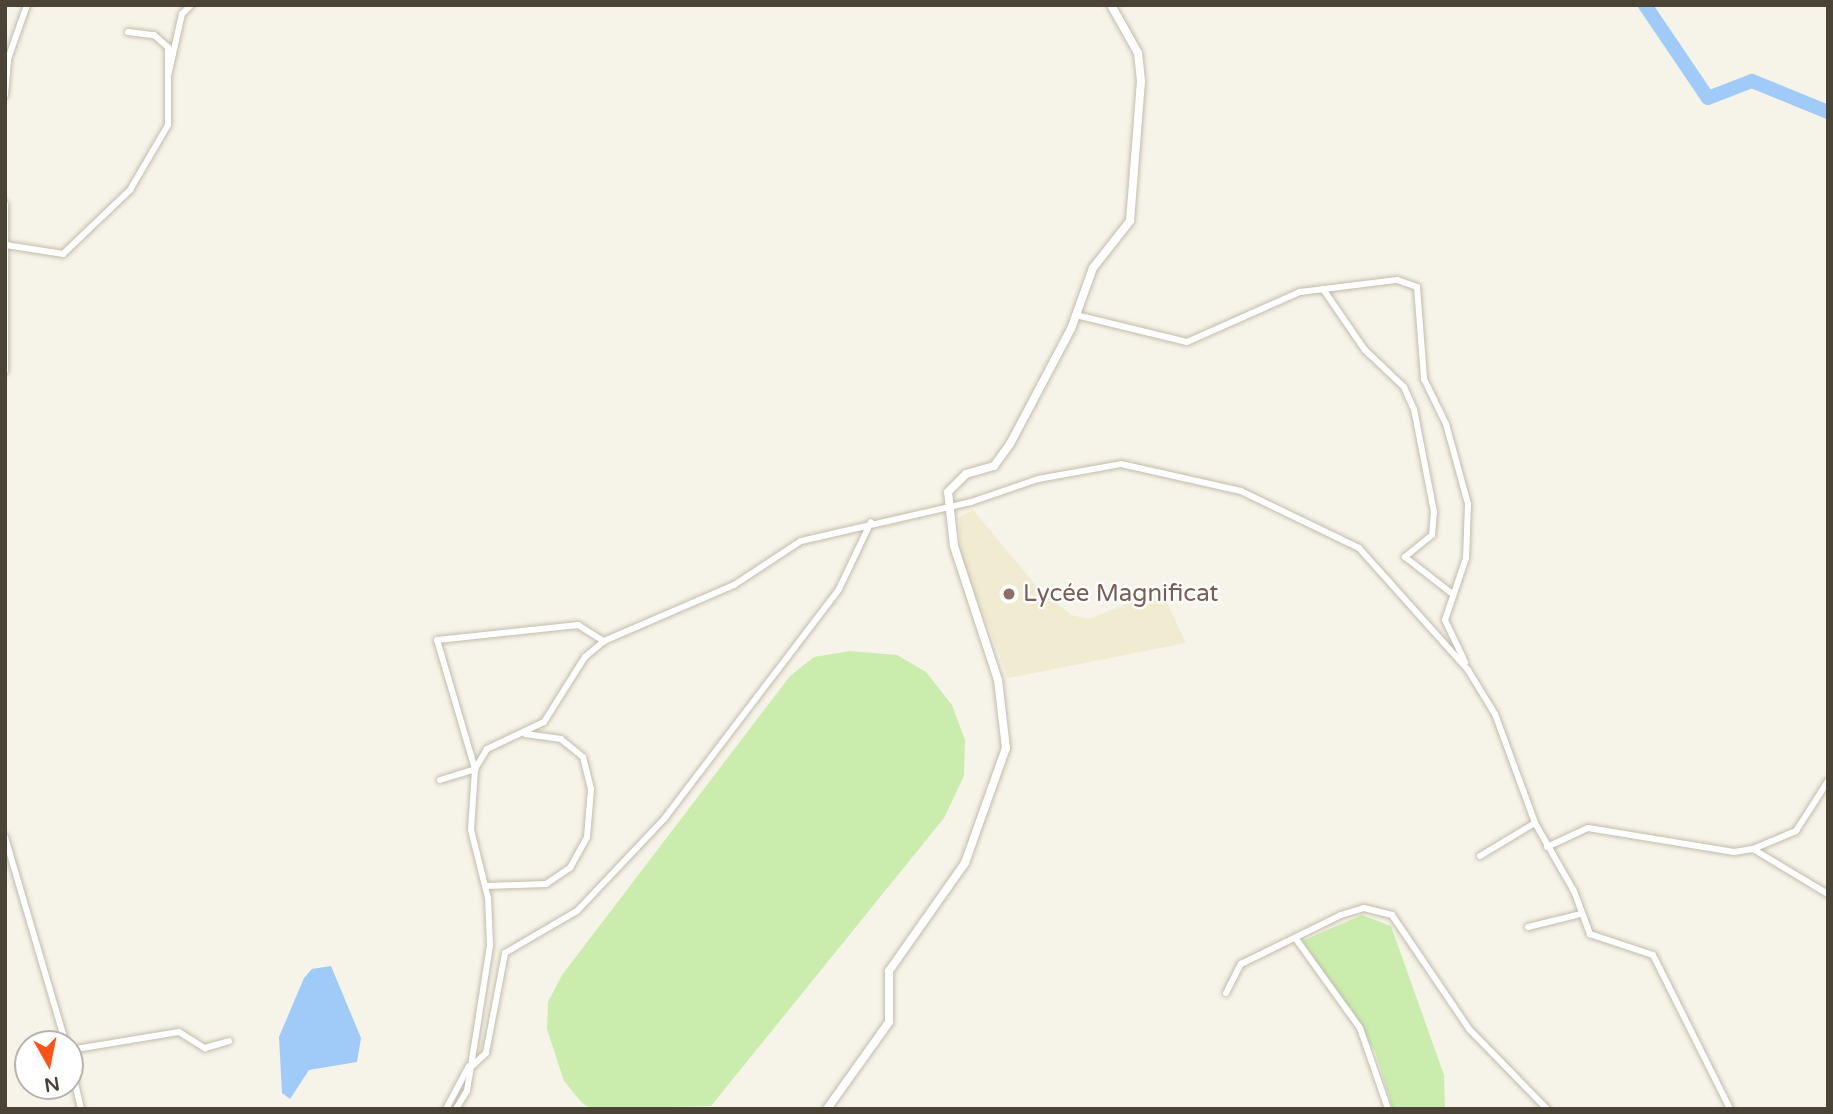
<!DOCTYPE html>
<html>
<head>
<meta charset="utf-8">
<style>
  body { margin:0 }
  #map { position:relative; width:1833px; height:1114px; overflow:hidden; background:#f6f3e8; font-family:"Varela Round",sans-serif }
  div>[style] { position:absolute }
  .education>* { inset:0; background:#f0ebd1 }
  .green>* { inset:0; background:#caedae }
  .water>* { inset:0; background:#a0caf7 }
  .river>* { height:14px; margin:-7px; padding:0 7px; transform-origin:7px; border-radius:7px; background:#a0caf7 }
  .roads { filter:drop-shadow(0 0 2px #c2bcaa) drop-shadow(0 0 2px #c2bcaa) }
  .minor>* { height:6px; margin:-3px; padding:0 3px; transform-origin:3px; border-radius:3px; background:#fff }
  .tertiary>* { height:8px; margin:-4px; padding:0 4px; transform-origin:4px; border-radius:4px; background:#fff }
  .dots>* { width:19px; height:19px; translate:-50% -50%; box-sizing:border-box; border:4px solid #fff; border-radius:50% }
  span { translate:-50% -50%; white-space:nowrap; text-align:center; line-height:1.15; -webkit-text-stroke:5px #fff; paint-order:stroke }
  .education-label { font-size:24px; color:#785e54 }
  .left { translate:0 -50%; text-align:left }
  .frame { position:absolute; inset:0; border:7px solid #4a4436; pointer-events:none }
  .north { position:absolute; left:14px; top:1030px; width:70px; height:70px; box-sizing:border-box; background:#fff; border:2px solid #b7b4af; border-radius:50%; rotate:171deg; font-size:19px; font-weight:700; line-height:28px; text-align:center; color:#4a4436 }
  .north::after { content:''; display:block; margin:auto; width:24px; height:32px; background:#ff5316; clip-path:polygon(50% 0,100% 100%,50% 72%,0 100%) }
</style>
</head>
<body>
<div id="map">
  <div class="education">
    <div style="clip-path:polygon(973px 510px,1038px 588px,1071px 615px,1089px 619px,1161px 590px,1186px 643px,1008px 678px,961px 557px,959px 517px)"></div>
  </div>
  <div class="green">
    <div style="clip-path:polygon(850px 651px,897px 655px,926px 672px,952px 705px,965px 740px,964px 776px,944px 818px,711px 1106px,592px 1109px,582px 1103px,564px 1081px,547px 1029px,548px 1002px,562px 975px,790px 676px,814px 657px)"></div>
    <div style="clip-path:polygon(1362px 915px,1391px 926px,1444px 1075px,1445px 1109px,1393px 1109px,1375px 1051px,1302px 941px)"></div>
  </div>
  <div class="water">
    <div style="clip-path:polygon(331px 966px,361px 1038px,357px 1062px,309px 1070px,290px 1099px,282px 1093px,279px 1037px,304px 978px,312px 969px)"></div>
  </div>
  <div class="river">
    <div style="left:1645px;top:5px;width:112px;rotate:55.9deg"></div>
    <div style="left:1708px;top:98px;width:47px;rotate:-21.1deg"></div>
    <div style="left:1752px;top:81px;width:82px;rotate:22.2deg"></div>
  </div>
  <div class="roads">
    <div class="minor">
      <div style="left:128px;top:32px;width:26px;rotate:7deg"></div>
      <div style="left:154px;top:35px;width:18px;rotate:41deg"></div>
      <div style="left:168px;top:47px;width:27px;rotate:90deg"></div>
      <div style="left:5px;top:95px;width:36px;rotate:-85deg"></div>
      <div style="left:8px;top:59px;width:57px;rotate:-70.6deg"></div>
      <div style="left:5px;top:204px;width:167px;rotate:90deg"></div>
      <div style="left:6px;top:245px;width:58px;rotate:9deg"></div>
      <div style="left:63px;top:254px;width:93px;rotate:-43.7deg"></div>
      <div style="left:130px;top:190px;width:75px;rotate:-59.7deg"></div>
      <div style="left:168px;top:125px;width:49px;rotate:-90deg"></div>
      <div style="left:168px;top:76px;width:64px;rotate:-77.3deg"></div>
      <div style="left:182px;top:14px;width:13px;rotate:-45deg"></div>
      <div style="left:1323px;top:289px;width:74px;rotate:55.5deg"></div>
      <div style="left:1365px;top:350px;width:54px;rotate:43.5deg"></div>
      <div style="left:1404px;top:387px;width:24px;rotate:66deg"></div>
      <div style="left:1414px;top:409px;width:105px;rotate:79deg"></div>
      <div style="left:1434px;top:512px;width:23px;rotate:95deg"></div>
      <div style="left:1432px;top:535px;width:35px;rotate:141deg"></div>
      <div style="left:1405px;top:557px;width:58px;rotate:38deg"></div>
      <div style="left:1076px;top:315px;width:114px;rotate:13.7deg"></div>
      <div style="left:1187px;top:342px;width:124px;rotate:-23.9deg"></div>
      <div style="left:1300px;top:292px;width:98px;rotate:-7.1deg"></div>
      <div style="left:1397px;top:280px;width:21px;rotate:19deg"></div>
      <div style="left:1417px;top:287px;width:92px;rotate:85.6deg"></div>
      <div style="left:1424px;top:379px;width:50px;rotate:63.9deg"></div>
      <div style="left:1446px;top:424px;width:83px;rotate:74.6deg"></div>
      <div style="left:1468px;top:504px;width:54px;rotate:92.1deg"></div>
      <div style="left:1466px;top:558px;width:65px;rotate:108.7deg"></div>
      <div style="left:1445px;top:620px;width:47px;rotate:64.5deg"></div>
      <div style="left:440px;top:780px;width:37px;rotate:-17deg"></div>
      <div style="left:475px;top:769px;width:134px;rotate:-106.4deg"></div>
      <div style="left:437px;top:640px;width:142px;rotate:-6.1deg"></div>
      <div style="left:578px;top:625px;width:31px;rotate:32deg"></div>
      <div style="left:5px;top:837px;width:216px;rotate:73.6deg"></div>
      <div style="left:1547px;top:847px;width:45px;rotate:-24.9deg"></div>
      <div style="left:1588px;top:828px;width:148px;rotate:9.3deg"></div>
      <div style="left:1734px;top:852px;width:19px;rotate:-9deg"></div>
      <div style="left:1753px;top:849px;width:87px;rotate:31deg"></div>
      <div style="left:1753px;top:849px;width:47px;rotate:-22.7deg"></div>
      <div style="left:1796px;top:831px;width:59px;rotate:-57.4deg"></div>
      <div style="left:1480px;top:856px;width:64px;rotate:-31deg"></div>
      <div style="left:485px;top:886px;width:61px;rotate:-1.9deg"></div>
      <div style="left:546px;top:884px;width:29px;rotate:-34deg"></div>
      <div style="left:570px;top:868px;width:35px;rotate:-61deg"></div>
      <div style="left:587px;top:837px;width:48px;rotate:-85.2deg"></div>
      <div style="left:591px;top:789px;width:33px;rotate:-104deg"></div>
      <div style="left:583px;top:757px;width:28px;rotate:-141deg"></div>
      <div style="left:561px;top:739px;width:36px;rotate:-172deg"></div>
      <div style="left:1528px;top:927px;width:55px;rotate:-13.8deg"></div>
      <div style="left:1296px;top:939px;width:110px;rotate:54.3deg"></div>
      <div style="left:1360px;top:1028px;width:86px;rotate:70.9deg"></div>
      <div style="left:1226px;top:993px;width:33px;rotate:-63deg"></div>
      <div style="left:1241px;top:964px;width:111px;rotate:-26.1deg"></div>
      <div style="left:1341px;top:915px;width:24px;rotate:-17deg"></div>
      <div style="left:1364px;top:908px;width:29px;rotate:14deg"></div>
      <div style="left:1392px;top:915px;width:139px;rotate:55.9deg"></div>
      <div style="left:1470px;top:1030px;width:110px;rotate:45.7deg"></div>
      <div style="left:70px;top:1050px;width:110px;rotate:-9.4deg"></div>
      <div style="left:179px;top:1032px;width:31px;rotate:32deg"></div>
      <div style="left:205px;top:1048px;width:25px;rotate:-16deg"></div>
      <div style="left:70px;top:1062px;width:48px;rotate:76.8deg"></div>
      <div style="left:470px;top:1068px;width:22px;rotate:-43deg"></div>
      <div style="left:486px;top:1053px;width:102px;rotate:-79.2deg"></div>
      <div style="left:505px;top:953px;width:83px;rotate:-30.3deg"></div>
      <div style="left:577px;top:911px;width:127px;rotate:-46.6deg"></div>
      <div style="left:664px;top:819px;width:289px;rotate:-52.7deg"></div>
      <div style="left:839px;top:589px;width:74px;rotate:-64.5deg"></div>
      <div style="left:446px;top:1109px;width:49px;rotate:-61.9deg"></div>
      <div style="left:456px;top:1109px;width:21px;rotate:-59deg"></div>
      <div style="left:467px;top:1091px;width:148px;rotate:-81deg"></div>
      <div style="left:490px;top:945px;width:47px;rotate:-92.4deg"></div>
      <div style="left:488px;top:898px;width:70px;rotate:-104deg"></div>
      <div style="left:471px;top:830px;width:61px;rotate:-86.2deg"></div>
      <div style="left:475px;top:769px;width:23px;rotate:-59deg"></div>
      <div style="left:487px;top:749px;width:63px;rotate:-25.3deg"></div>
      <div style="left:544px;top:722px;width:77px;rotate:-57.8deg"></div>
      <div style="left:585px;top:657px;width:25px;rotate:-40deg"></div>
      <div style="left:604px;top:641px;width:142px;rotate:-23.3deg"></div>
      <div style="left:734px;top:585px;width:80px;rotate:-33.3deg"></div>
      <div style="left:801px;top:541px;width:174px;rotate:-12.9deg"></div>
      <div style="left:971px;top:502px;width:71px;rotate:-18.9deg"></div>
      <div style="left:1038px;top:479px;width:84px;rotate:-10.2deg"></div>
      <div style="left:1121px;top:464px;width:123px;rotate:12.7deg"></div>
      <div style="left:1241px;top:491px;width:131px;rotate:25.8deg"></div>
      <div style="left:1359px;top:548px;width:164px;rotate:48.2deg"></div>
      <div style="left:1468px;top:670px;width:52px;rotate:58.5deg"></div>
      <div style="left:1495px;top:714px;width:116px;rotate:69.8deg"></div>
      <div style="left:1535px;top:823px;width:78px;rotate:60.2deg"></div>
      <div style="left:1574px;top:891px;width:46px;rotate:69.6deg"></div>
      <div style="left:1590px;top:934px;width:66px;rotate:18.4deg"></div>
      <div style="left:1653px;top:955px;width:172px;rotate:63.4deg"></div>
    </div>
    <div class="tertiary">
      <div style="left:827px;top:1109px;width:107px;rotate:-54.5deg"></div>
      <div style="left:889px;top:1022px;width:51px;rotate:-90deg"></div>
      <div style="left:889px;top:971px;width:132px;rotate:-54.9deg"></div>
      <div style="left:965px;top:863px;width:122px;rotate:-70.4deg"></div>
      <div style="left:1006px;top:748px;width:68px;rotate:-96.7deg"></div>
      <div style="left:998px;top:680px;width:141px;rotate:-108.2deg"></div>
      <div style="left:954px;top:546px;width:54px;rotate:-96.3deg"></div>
      <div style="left:948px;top:492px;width:25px;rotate:-45deg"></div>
      <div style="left:966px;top:474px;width:29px;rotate:-16deg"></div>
      <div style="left:994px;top:466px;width:27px;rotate:-54deg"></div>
      <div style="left:1010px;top:444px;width:130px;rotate:-62.1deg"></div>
      <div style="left:1071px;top:329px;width:65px;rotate:-70.2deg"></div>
      <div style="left:1093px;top:268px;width:60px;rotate:-51.8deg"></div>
      <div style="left:1130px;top:221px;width:140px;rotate:-85.5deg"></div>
      <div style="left:1141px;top:81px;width:28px;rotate:-96deg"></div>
      <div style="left:1138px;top:53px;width:55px;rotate:-119.4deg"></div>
    </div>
  </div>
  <div class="dots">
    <div style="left:1009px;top:594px;background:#8d6e63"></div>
  </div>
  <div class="education-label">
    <span class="left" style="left:1023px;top:594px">Lycée Magnificat</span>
  </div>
  <div class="frame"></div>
  <div class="north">N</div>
</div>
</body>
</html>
